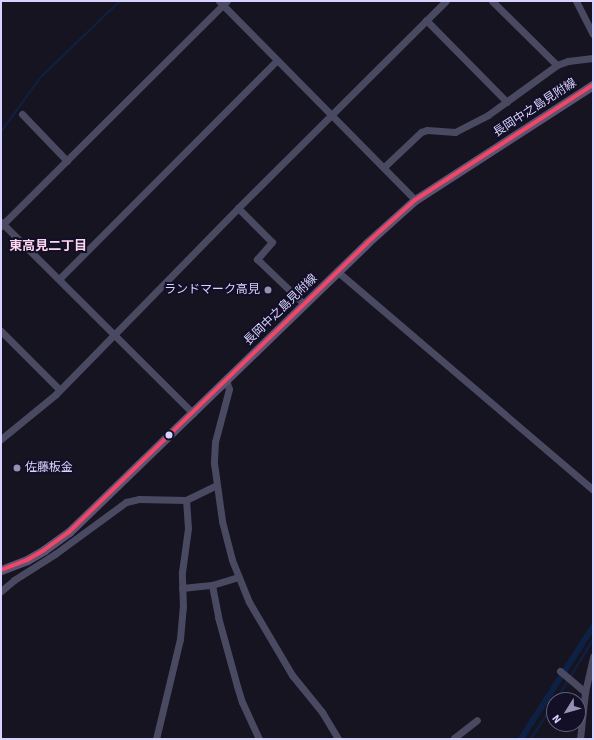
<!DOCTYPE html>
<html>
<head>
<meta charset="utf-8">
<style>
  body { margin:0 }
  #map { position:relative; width:594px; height:740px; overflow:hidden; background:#161421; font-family:"Source Sans 3","Noto Sans JP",sans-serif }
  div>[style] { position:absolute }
  .stream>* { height:1.5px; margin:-0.75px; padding:0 0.75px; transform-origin:0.75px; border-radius:0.75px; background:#0d2144 }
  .canal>* { height:5.5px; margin:-2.75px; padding:0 2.75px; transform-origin:2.75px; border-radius:2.75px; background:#0d2144 }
  .minor>* { height:7px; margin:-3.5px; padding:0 3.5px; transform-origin:3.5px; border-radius:3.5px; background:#4a4962 }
  .major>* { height:9px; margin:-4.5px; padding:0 4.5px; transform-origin:4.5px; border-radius:4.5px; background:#5e5373 }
  .bus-1>* { height:4px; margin:-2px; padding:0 2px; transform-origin:2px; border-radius:2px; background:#f34667 }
  .dots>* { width:11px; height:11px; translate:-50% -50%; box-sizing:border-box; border:2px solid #130f26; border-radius:50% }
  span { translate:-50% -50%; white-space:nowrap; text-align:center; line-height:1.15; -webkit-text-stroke:4px #130f26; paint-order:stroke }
  .street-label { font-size:12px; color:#d9d4ff }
  .poi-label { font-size:12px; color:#d9d4ff }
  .right { translate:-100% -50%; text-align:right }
  .left { translate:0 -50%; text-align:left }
  .neighbourhood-label { font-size:13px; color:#ffd6f0; font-weight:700 }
  .frame { position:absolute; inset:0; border:2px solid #d9d4ff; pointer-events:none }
  .north { position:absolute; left:546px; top:692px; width:40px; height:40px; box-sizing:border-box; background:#130f26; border:1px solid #625e7d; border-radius:50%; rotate:233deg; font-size:11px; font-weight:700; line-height:16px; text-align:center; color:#d9d4ff }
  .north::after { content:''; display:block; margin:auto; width:14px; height:18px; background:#9591b1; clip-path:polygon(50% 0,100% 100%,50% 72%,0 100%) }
</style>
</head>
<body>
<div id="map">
  <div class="stream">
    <div style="left:1px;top:132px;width:68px;rotate:-54deg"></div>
    <div style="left:41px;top:77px;width:110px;rotate:-43.9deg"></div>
    <div style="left:571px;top:676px;width:42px;rotate:-58.6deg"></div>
    <div style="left:556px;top:700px;width:22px;rotate:-58deg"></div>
    <div style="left:531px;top:739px;width:43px;rotate:-57.4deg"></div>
  </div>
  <div class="canal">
    <div style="left:521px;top:739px;width:133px;rotate:-57.3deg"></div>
  </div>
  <div class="minor">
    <div style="left:219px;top:1px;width:279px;rotate:45.4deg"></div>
    <div style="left:492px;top:1px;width:91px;rotate:44.6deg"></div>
    <div style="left:576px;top:1px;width:37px;rotate:63deg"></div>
    <div style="left:426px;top:20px;width:115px;rotate:45.4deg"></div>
    <div style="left:22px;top:114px;width:65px;rotate:46.2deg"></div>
    <div style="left:384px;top:167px;width:51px;rotate:-43.4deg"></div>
    <div style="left:421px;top:132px;width:6px;rotate:-18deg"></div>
    <div style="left:427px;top:130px;width:28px;rotate:4deg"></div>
    <div style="left:455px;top:132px;width:37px;rotate:-27deg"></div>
    <div style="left:488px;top:115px;width:85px;rotate:-35.9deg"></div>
    <div style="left:557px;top:65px;width:12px;rotate:-20deg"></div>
    <div style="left:568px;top:61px;width:25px;rotate:-7deg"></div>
    <div style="left:238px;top:208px;width:48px;rotate:45deg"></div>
    <div style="left:272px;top:242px;width:23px;rotate:131deg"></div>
    <div style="left:257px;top:259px;width:65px;rotate:43.8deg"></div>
    <div style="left:1px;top:222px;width:271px;rotate:44.9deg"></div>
    <div style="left:1px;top:226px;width:319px;rotate:-44.9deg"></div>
    <div style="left:338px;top:272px;width:335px;rotate:40.5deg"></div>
    <div style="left:59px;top:279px;width:309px;rotate:-45.1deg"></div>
    <div style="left:1px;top:331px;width:83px;rotate:45deg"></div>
    <div style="left:226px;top:380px;width:9px;rotate:72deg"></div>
    <div style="left:229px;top:389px;width:55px;rotate:104.8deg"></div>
    <div style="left:215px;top:442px;width:21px;rotate:93deg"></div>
    <div style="left:214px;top:463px;width:59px;rotate:82.1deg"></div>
    <div style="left:222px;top:521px;width:40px;rotate:75.6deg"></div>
    <div style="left:232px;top:560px;width:45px;rotate:68deg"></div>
    <div style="left:249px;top:602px;width:85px;rotate:59.5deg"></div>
    <div style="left:292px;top:675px;width:48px;rotate:51deg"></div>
    <div style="left:322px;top:712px;width:31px;rotate:59deg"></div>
    <div style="left:1px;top:439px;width:70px;rotate:-39.2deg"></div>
    <div style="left:55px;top:395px;width:262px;rotate:-45.6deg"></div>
    <div style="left:238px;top:208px;width:293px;rotate:-44.9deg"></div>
    <div style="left:212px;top:585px;width:33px;rotate:79deg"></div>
    <div style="left:218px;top:617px;width:72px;rotate:74.6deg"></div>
    <div style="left:237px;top:686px;width:17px;rotate:73deg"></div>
    <div style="left:242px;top:702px;width:41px;rotate:65.3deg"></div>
    <div style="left:182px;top:588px;width:30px;rotate:-6deg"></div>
    <div style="left:212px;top:585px;width:28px;rotate:-17deg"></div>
    <div style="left:1px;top:591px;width:17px;rotate:-40deg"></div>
    <div style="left:14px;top:580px;width:49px;rotate:-32.4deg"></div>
    <div style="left:55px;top:554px;width:88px;rotate:-36.2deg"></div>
    <div style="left:126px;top:502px;width:13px;rotate:-13deg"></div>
    <div style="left:139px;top:499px;width:47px;rotate:1.2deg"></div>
    <div style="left:186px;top:500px;width:34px;rotate:-26deg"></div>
    <div style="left:560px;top:671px;width:33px;rotate:40deg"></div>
    <div style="left:454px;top:738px;width:29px;rotate:-38deg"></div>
    <div style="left:156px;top:739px;width:103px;rotate:-76.5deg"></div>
    <div style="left:180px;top:639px;width:32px;rotate:-85deg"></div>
    <div style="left:183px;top:607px;width:35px;rotate:-92deg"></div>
    <div style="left:182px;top:572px;width:44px;rotate:-82.2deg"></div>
    <div style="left:188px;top:528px;width:28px;rotate:-94deg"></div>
    <div style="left:580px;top:739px;width:47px;rotate:-83.9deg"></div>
    <div style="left:585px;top:692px;width:37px;rotate:-77deg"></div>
  </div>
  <div class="major">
    <div style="left:1px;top:570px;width:28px;rotate:-21deg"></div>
    <div style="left:27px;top:560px;width:20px;rotate:-30deg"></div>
    <div style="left:44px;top:550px;width:31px;rotate:-36deg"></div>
    <div style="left:69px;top:532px;width:415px;rotate:-44.1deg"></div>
    <div style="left:367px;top:243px;width:64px;rotate:-41.9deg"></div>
    <div style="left:415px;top:200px;width:212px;rotate:-32.9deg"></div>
  </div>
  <div class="bus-1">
    <div style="left:1px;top:570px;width:28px;rotate:-21deg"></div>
    <div style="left:27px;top:560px;width:20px;rotate:-30deg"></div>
    <div style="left:44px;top:550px;width:31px;rotate:-36deg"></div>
    <div style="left:69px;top:532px;width:415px;rotate:-44.1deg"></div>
    <div style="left:367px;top:243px;width:64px;rotate:-41.9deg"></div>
    <div style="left:415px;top:200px;width:212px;rotate:-32.9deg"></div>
  </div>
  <div class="dots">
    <div style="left:268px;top:290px;background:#9591b1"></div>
    <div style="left:169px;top:435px;background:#d9d4ff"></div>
    <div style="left:17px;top:468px;background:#9591b1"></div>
  </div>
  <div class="street-label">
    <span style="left:535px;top:108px;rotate:-33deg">長岡中之島見附線</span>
    <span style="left:281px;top:310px;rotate:-44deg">長岡中之島見附線</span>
  </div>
  <div class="poi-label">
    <span class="right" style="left:260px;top:290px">ランドマーク高見</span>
    <span class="left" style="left:25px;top:468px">佐藤板金</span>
  </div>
  <div class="neighbourhood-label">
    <span style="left:48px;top:246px">東高見二丁目</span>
  </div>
  <div class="frame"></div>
  <div class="north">N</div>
</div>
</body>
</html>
